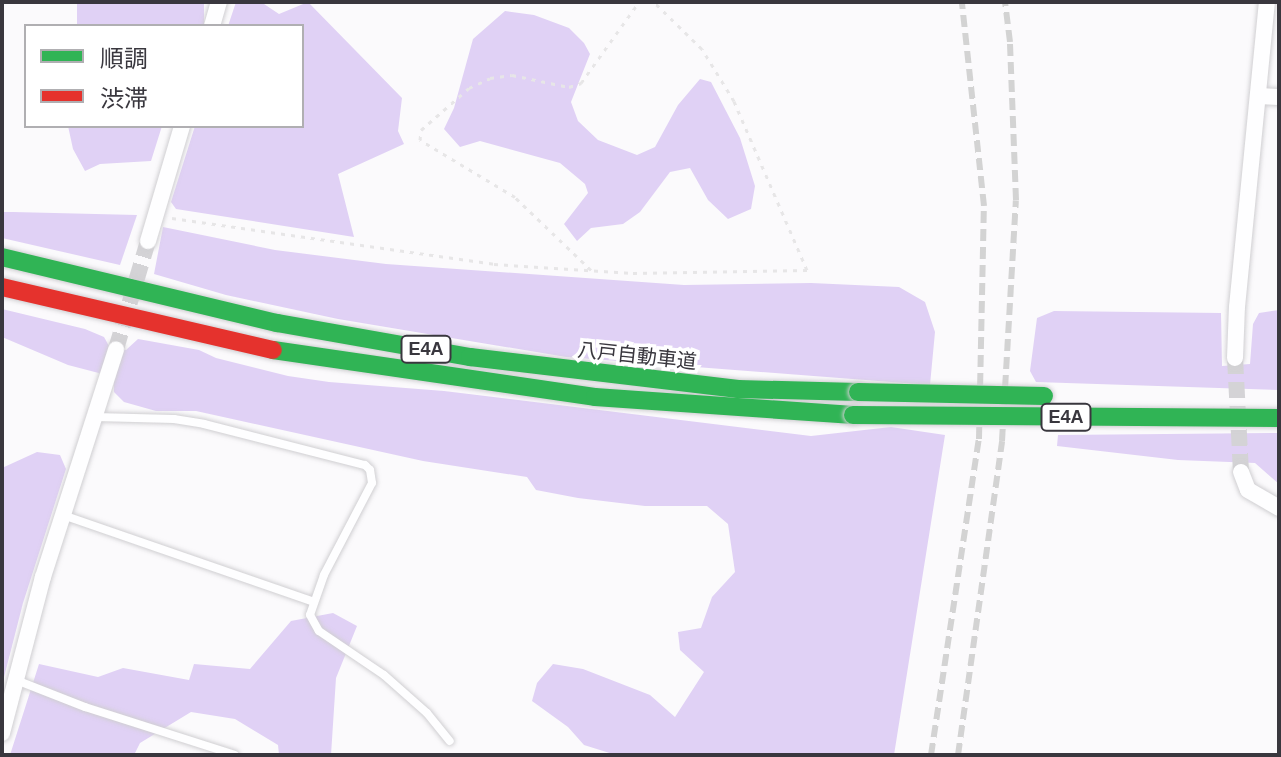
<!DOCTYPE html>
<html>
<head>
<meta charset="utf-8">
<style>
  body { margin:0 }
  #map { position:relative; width:1281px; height:757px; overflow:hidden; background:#fbfafc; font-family:Arial,"Noto Sans JP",sans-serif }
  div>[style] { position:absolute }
  .forest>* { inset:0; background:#e0d1f5; transform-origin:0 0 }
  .street-tunnel>* { height:16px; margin-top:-8px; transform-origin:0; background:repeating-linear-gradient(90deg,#d4d3d6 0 16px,transparent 0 24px) }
  .path>* { height:3px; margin-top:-1.5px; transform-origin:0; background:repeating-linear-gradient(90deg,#e7e6e7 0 4px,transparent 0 10px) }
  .roads { filter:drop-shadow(0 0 2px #d0cfd2) drop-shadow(0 0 2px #d0cfd2) }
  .lane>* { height:8px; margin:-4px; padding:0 4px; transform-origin:4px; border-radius:4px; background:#fefeff }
  .street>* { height:16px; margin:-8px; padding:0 8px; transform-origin:8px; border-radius:8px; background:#fefeff }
  .fast>* { height:18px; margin:-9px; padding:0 9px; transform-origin:9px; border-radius:9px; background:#30b455 }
  .jam>* { height:18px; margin:-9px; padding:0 9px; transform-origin:9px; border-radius:9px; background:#e5322d }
  .rail>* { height:6px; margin-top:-3px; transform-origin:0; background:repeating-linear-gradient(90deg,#d3d3d3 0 12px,transparent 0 18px) }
  .bridges { filter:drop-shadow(0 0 2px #d0cfd2) drop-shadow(0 0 2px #d0cfd2) }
  .fast-bridge>* { height:18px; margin:-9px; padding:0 9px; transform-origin:9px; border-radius:9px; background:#30b455 }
  span { translate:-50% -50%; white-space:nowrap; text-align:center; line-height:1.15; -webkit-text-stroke:7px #fff; paint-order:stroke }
  .shield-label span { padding:2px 6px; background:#fff; border:2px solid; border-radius:6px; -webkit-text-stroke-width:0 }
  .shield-label { font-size:18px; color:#39373e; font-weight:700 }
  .street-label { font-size:20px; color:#39373e }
  .frame { position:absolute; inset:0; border:4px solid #39373e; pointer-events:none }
  .legend { position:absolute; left:24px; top:24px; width:280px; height:104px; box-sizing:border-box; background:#fff; border:2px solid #b0afb2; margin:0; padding:10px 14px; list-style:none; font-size:24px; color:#39373e }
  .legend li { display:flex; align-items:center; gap:16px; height:40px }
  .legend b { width:40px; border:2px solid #b0afb2 }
</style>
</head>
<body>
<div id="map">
  <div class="forest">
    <div style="left:77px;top:2px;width:127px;height:25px"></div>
    <div style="clip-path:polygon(236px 2px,261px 2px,279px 14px,308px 2px,402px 98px,398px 131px,404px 144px,338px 174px,354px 237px,176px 209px,171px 202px,195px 126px,302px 126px,302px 26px,228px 26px)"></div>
    <div style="clip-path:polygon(505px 11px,534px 15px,569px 28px,584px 43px,590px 54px,571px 102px,578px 121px,598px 140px,637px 155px,655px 147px,678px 105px,700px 79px,711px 82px,740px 138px,755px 186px,751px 209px,728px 219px,708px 200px,690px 168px,670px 172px,640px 212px,623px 224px,591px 228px,577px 241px,564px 224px,588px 193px,585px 184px,560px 163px,480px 141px,460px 147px,444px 129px,454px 108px,473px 39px)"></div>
    <div style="clip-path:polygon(68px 126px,162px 126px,151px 161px,100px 164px,85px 171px,73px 149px)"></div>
    <div style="clip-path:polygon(2px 212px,13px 212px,137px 215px,120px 265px,2px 238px)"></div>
    <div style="clip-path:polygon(163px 227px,275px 250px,386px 264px,684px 285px,811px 283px,899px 287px,925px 302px,935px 332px,930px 385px,566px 357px,338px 319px,226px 295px,154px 274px)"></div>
    <div style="clip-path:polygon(2px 309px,85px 329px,104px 337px,109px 346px,126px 350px,138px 339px,199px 350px,216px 358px,288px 376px,329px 382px,444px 391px,811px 436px,891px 427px,945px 435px,894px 755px,616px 755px,584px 745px,568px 727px,532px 701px,537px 683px,553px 664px,583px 669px,650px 695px,675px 717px,704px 672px,680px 650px,678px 632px,701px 628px,712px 597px,735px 572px,728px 524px,707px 506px,645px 506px,578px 498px,536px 490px,527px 477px,423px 461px,196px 411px,156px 411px,124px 402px,114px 392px,114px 377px,68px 365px,2px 337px)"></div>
    <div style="clip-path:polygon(1279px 310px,1279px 390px,1036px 382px,1030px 371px,1037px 318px,1054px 311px,1221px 313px,1222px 366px,1250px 364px,1253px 324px,1259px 313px)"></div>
    <div style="clip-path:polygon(1279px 433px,1279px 484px,1255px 463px,1178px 460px,1057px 446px,1058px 435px)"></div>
    <div style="clip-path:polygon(37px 452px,60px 455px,66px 469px,23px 603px,2px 685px,2px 468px)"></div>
    <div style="clip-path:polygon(333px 613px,357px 626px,336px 678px,331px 755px,279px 755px,278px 745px,235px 719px,191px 712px,140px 743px,134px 755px,10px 755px,39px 664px,98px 677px,123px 668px,189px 680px,194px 664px,250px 669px,291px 621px)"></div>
  </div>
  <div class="street-tunnel">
    <div style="left:116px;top:349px;width:113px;rotate:-73.5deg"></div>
    <div style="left:1235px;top:358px;width:114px;rotate:87deg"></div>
  </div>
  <div class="path">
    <div style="left:172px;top:218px;width:325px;rotate:8.1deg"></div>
    <div style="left:494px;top:264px;width:139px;rotate:3.7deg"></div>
    <div style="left:633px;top:273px;width:174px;rotate:-1deg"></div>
    <div style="left:807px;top:270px;width:184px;rotate:-113.4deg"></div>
    <div style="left:734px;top:101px;width:61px;rotate:-121.6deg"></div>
    <div style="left:702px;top:49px;width:67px;rotate:-135.6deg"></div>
    <div style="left:591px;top:270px;width:105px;rotate:-136.2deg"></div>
    <div style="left:515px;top:197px;width:111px;rotate:-149deg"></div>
    <div style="left:420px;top:140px;width:10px;rotate:-84deg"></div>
    <div style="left:421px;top:130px;width:64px;rotate:-41.2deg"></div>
    <div style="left:469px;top:88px;width:23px;rotate:-25deg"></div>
    <div style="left:490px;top:78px;width:22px;rotate:-8deg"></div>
    <div style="left:512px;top:75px;width:58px;rotate:11.9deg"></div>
    <div style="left:569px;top:87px;width:13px;rotate:-18deg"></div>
    <div style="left:581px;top:83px;width:100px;rotate:-54.4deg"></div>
  </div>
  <div class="roads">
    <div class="lane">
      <div style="left:95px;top:417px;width:79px;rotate:1.5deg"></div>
      <div style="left:174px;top:419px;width:30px;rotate:9deg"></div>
      <div style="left:204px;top:424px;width:166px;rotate:14.3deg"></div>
      <div style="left:365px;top:465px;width:7px;rotate:45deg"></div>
      <div style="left:370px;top:470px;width:13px;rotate:81deg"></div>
      <div style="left:372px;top:483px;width:104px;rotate:117.6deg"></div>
      <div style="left:324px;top:575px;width:42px;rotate:109.3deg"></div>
      <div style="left:310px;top:615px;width:18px;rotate:61deg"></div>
      <div style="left:319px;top:631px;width:78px;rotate:34.1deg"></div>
      <div style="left:384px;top:675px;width:57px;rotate:41.5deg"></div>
      <div style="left:427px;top:713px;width:36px;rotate:51deg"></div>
      <div style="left:63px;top:515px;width:263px;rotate:19.1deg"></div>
      <div style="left:16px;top:680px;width:74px;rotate:21.4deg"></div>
      <div style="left:85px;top:707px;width:157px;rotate:17.7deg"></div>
    </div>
    <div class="street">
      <div style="left:212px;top:26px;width:25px;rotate:-74deg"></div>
      <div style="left:1258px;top:96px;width:21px;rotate:3deg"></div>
      <div style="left:148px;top:241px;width:120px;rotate:-73.5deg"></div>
      <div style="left:1235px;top:358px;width:51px;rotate:-87.8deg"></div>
      <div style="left:1237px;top:307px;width:306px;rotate:-84.4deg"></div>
      <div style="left:1241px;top:472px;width:19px;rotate:69deg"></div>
      <div style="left:1248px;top:490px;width:36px;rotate:30deg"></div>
      <div style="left:2px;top:733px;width:161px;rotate:-75.3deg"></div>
      <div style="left:43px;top:577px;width:239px;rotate:-72.2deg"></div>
    </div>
    <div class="fast">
      <div style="left:2px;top:257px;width:283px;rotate:13.5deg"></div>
      <div style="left:277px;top:323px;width:196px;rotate:10deg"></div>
      <div style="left:470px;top:357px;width:270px;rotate:6.8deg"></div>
      <div style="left:738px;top:389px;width:120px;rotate:1.4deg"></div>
      <div style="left:273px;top:350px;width:325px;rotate:8.3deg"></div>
      <div style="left:595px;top:397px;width:259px;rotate:4deg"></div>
    </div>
    <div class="jam">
      <div style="left:2px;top:287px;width:278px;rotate:13.1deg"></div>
    </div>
  </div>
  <div class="rail">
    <div style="left:931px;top:755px;width:320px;rotate:-81.4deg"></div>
    <div style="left:979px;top:439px;width:233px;rotate:-88.8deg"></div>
    <div style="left:984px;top:206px;width:205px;rotate:-96.2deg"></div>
    <div style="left:958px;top:755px;width:317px;rotate:-82deg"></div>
    <div style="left:1002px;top:441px;width:241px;rotate:-86.7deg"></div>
    <div style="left:1016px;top:200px;width:158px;rotate:-92.2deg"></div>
    <div style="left:1010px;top:42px;width:40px;rotate:-97.1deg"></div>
  </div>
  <div class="bridges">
    <div class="fast-bridge">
      <div style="left:858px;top:392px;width:186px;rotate:1.2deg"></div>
      <div style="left:853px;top:415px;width:426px;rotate:0.4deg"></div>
    </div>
  </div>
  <div class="shield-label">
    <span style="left:426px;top:349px">E4A</span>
    <span style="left:1066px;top:417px">E4A</span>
  </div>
  <div class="street-label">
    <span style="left:637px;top:356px;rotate:6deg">八戸自動車道</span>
  </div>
  <div class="frame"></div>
  <ul class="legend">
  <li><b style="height:10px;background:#30b455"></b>順調</li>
  <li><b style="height:10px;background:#e5322d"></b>渋滞</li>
  </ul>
</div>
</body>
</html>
